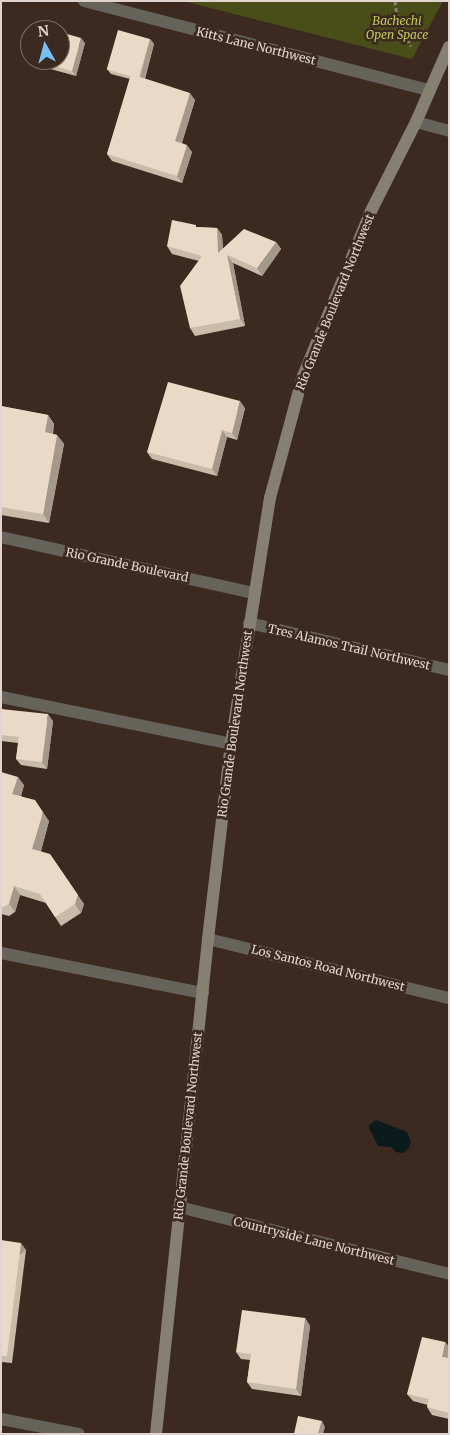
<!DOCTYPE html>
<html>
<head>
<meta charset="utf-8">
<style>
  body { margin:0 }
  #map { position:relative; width:450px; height:1435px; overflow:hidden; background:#3c2a21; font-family:Merriweather,serif }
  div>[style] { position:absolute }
  .green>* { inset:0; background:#494e19 }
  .water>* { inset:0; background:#0b1a1b }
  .path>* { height:3px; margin-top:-1.5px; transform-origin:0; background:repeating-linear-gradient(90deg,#8a7b73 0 4px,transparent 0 6.5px) }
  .street>* { height:12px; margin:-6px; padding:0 6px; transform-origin:6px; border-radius:6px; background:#66635a }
  .secondary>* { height:12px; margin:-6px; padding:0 6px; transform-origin:6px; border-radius:6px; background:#868072 }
  .wall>* { inset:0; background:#c9bbaa }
  .shaded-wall>* { inset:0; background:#a4988b; transform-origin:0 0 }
  .building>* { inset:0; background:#ead9c6; transform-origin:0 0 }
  span { translate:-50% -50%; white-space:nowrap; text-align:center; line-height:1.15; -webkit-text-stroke:5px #3c2a21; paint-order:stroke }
  .park-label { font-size:12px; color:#bfc95b; font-style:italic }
  .street-label { font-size:12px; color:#e1d4cf }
  .frame { position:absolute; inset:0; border:2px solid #e1d4cf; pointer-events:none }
  .north { position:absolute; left:20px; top:20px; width:50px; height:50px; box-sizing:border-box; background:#3c2a21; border:1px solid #7e6e67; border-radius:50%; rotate:353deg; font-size:14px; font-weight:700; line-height:20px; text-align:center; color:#e1d4cf }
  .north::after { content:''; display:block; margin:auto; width:18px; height:22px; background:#76c0f7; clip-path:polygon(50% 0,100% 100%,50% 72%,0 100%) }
</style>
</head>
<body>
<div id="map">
  <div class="green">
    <div style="clip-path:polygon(183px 1px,443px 1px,412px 59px)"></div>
  </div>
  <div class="water">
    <div style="clip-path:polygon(376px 1120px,407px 1132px,411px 1142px,409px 1148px,403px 1153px,396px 1152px,391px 1147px,378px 1146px,369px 1128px,369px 1125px)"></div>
  </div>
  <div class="path">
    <div style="left:395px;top:1px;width:14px;rotate:82deg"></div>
    <div style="left:397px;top:15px;width:34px;rotate:66deg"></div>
  </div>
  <div class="street">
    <div style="left:84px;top:1px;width:355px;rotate:14.5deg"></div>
    <div style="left:416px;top:122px;width:34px;rotate:15deg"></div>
    <div style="left:1px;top:537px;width:258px;rotate:12.5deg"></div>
    <div style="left:249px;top:623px;width:205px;rotate:13.2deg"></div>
    <div style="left:1px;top:697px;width:235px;rotate:11.5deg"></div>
    <div style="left:208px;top:939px;width:248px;rotate:13.8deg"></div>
    <div style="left:1px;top:953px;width:206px;rotate:11.2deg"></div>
    <div style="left:179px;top:1207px;width:278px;rotate:13.9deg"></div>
    <div style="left:1px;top:1419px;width:79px;rotate:10.9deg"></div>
  </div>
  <div class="secondary">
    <div style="left:156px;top:1434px;width:498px;rotate:-84deg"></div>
    <div style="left:208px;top:939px;width:196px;rotate:-83.3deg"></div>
    <div style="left:231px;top:744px;width:249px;rotate:-81deg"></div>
    <div style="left:270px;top:498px;width:126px;rotate:-74.9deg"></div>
    <div style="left:303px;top:376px;width:178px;rotate:-67.6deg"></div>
    <div style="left:371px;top:211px;width:100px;rotate:-63.2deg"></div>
    <div style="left:416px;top:122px;width:82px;rotate:-66.3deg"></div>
  </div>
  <div class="wall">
    <div style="clip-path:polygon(150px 39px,154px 44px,145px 79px,195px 100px,182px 143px,192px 152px,182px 183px,112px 161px,107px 154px,130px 79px,111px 74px,107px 69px)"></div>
    <div style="clip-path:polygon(85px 43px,76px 76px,36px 65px,33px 60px)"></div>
    <div style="clip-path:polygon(197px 227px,217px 228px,222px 235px,223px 249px,276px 242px,281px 249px,262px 276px,233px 263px,245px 326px,195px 336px,190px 328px,199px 261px,172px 254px,167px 246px)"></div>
    <div style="clip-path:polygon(1px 406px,48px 415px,54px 424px,53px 434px,57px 435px,64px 444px,49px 523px,1px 515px)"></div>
    <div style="clip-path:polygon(245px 408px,237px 440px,227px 437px,217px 476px,152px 459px,147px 452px)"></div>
    <div style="clip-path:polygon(1px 709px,53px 721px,47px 769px,21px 765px,16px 759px,18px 743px,1px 741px)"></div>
    <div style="clip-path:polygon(1px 772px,24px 785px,21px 796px,49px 821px,41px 851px,84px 904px,81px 913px,61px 926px,46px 903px,20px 895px,15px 912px,9px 916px,1px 914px)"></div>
    <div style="clip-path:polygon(1px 1240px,26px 1250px,12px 1363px,1px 1362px)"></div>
    <div style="clip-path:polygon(305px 1318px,310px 1326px,301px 1396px,252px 1389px,247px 1382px,250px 1360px,241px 1359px,236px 1352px)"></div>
    <div style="clip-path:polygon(445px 1342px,449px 1347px,449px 1419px,432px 1415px,427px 1407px,428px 1405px,413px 1401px,407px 1394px)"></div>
  </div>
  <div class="shaded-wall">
    <div style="clip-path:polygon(81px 38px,85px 43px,76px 76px,72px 71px)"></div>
    <div style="clip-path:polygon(150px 39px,154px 44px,143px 83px,140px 78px)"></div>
    <div style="clip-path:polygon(190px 93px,195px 100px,180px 148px,175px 141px)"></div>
    <div style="clip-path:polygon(187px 145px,192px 152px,182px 183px,177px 176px)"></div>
    <div style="clip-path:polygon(217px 228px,222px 235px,223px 261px,218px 253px)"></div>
    <div style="clip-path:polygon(276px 242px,281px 249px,262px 276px,257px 268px)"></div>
    <div style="clip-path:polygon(227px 255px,233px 263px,245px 326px,240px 319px)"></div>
    <div style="clip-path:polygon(240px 401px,245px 408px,237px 440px,232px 433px)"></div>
    <div style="clip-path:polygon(48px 415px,54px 424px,51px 441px,45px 432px)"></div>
    <div style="clip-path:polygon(222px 430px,227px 437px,217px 476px,212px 469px)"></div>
    <div style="clip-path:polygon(57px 435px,64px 444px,49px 523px,43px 514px)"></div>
    <div style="clip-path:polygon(48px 714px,53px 721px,47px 769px,42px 762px)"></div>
    <div style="clip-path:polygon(18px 777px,24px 785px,19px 802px,12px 794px)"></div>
    <div style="clip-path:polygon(43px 812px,49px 821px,39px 858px,32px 849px)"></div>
    <div style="clip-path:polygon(50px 854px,84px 904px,81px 913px,75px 904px)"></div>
    <div style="clip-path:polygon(14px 886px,20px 895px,15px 912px,9px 904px)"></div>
    <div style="left:21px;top:1243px;width:9px;height:114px;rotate:54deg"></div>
    <div style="clip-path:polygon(305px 1318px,310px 1326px,301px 1396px,296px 1389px)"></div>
    <div style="clip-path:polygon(445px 1342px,449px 1347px,449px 1357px,447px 1364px,442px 1357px)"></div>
    <div style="clip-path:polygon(322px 1421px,325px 1427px,323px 1434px,318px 1434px)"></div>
  </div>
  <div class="building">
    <div style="clip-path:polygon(42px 27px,53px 30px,41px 30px)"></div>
    <div style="left:118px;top:30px;width:33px;height:41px;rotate:16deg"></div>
    <div style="clip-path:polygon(60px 32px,81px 38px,72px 71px,33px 60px,60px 60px)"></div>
    <div style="clip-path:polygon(131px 74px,190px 93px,175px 141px,187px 145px,177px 176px,107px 154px)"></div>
    <div style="clip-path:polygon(172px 220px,196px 225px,196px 227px,217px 228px,218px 253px,244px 229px,276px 242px,257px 268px,227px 255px,240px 319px,190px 328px,180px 286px,202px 256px,167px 246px)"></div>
    <div style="clip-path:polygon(168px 382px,240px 401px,232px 433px,222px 430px,212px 469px,147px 452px)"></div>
    <div style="clip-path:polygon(1px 406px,48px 415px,45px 432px,57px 435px,43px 514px,1px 507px)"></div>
    <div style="clip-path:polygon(1px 709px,48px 714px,42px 762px,16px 759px,19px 737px,1px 735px)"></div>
    <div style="clip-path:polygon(1px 772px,18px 777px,12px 794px,35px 800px,43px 812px,32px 849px,50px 854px,78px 895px,75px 904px,55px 917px,40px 894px,14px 886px,9px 904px,3px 907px,1px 907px)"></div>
    <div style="clip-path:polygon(1px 1240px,21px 1243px,7px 1356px,1px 1356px)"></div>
    <div style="clip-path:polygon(242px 1310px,305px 1318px,296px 1389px,247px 1382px,251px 1354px,236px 1352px)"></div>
    <div style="clip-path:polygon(422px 1337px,445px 1342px,442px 1357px,449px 1358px,449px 1413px,427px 1407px,429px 1399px,407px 1394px)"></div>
    <div style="clip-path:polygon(298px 1416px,322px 1421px,318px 1434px,294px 1434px)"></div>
  </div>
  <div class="park-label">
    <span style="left:397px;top:28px">Bachechi<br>Open Space</span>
  </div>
  <div class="street-label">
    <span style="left:256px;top:46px;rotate:14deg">Kitts Lane Northwest</span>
    <span style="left:335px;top:302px;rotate:-68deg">Rio Grande Boulevard Northwest</span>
    <span style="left:127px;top:565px;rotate:12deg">Rio Grande Boulevard</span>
    <span style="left:349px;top:647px;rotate:13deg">Tres Alamos Trail Northwest</span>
    <span style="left:235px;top:724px;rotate:-82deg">Rio Grande Boulevard Northwest</span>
    <span style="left:328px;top:968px;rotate:14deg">Los Santos Road Northwest</span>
    <span style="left:188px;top:1126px;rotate:-84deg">Rio Grande Boulevard Northwest</span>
    <span style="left:314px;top:1241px;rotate:14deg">Countryside Lane Northwest</span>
  </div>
  <div class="frame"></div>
  <div class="north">N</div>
</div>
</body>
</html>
